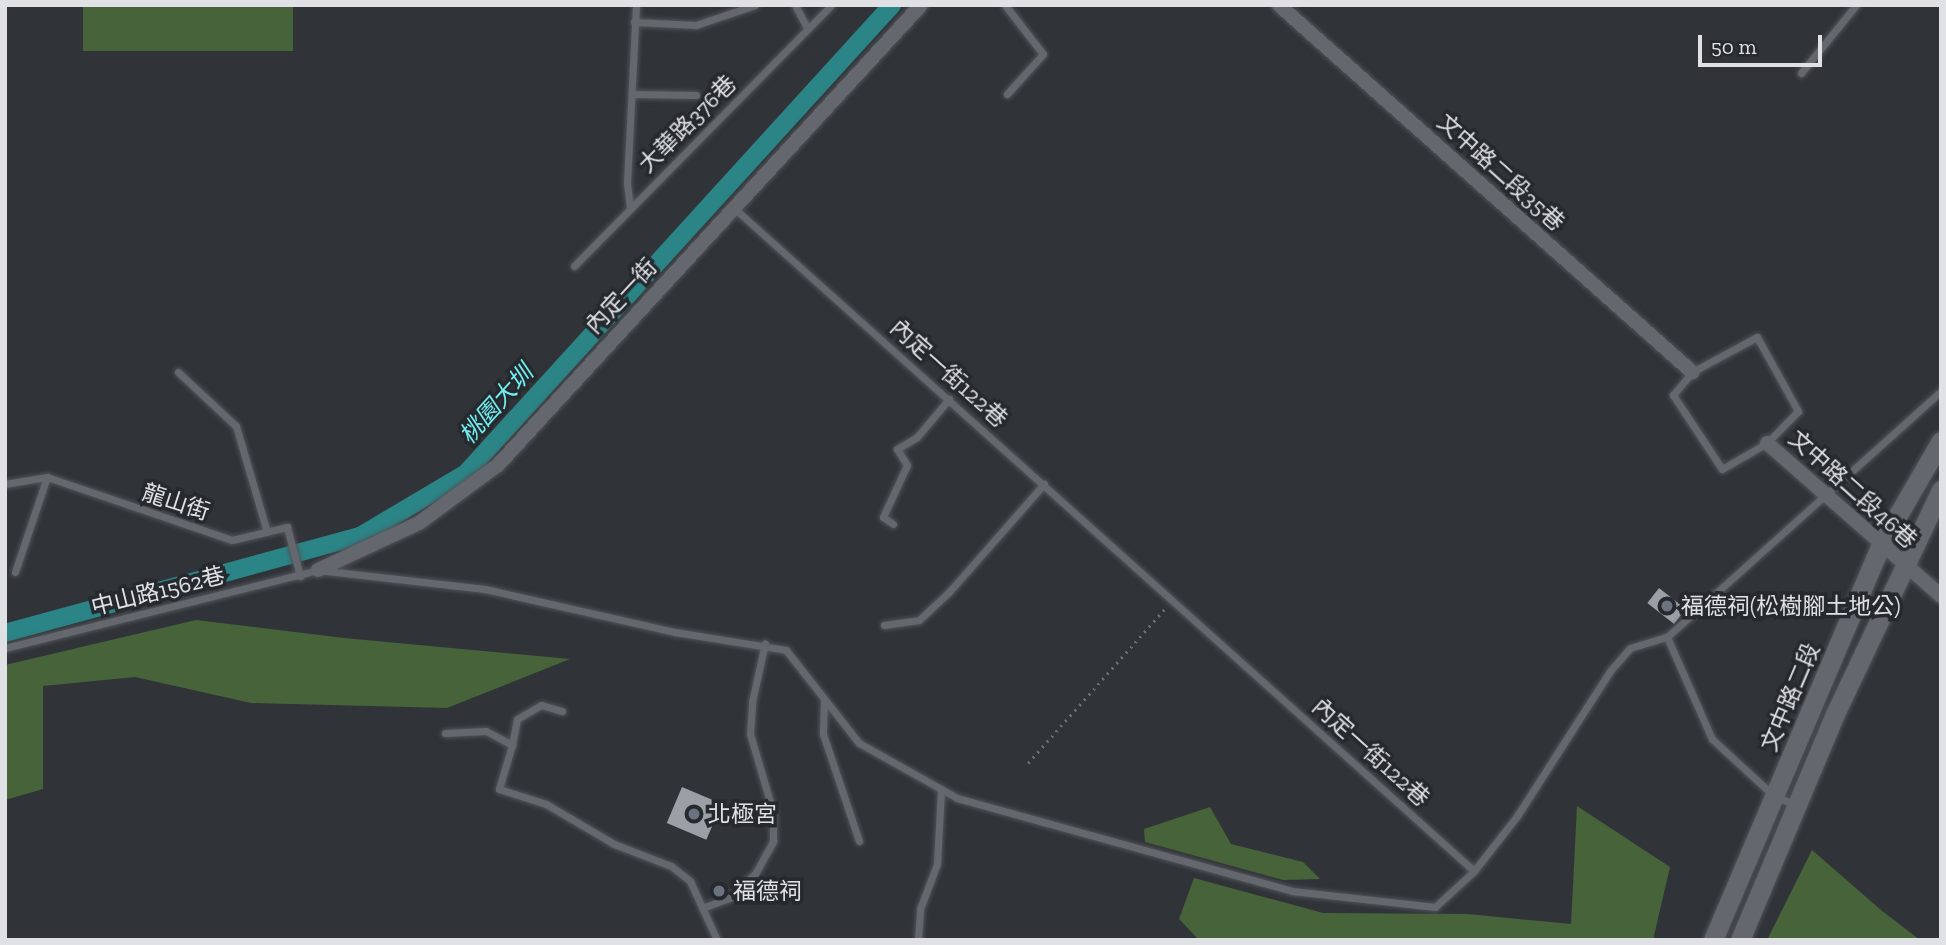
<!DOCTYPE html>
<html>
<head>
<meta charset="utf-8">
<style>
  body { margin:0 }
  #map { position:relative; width:1946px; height:945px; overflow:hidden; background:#303439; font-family:"Zilla Slab","Noto Sans TC",serif }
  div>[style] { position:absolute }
  .green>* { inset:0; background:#476339; transform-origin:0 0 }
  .canal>* { height:18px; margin:-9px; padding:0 9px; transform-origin:9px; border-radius:9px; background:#2b8587 }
  .building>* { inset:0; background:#9ba0a6; transform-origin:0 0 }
  .path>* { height:2.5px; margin-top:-1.25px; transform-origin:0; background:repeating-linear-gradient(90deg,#6c6f74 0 2px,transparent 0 7px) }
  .roads { filter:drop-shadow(0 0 2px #505357) drop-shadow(0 0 2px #505357) }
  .service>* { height:7px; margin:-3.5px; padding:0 3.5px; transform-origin:3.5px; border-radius:3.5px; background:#64686e }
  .minor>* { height:14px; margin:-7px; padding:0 7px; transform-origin:7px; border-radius:7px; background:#64686e }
  .tertiary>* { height:19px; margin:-9.5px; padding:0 9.5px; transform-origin:9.5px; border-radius:9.5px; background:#64686e }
  .dots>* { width:19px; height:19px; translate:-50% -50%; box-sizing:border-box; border:4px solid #262a2f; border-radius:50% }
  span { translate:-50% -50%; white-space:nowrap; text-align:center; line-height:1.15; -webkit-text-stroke:7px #262a2f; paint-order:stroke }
  .street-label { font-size:23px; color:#dfe1e5 }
  .poi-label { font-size:23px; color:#dfe1e5 }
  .left { translate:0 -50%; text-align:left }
  .water-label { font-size:24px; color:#70eef1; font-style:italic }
  .frame { position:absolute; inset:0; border:7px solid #dfe1e5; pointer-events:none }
  .scale { position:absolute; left:1698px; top:35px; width:124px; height:32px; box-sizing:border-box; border:4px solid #dfe1e5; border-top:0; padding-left:9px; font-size:21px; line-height:24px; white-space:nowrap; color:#dfe1e5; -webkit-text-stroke:5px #262a2f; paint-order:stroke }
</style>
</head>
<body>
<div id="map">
  <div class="green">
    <div style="left:83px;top:5px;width:210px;height:46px"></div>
    <div style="clip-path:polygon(196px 620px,344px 638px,570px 659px,447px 708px,251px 703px,135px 677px,43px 686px,43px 789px,5px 800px,5px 665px)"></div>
    <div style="clip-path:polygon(1577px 806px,1670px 867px,1653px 940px,1199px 940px,1179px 919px,1194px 878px,1323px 913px,1468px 914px,1571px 924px)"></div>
    <div style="clip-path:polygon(1210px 807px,1231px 844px,1303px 862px,1320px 879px,1283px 880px,1145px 842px,1144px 829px)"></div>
    <div style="clip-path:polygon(1812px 850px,1881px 910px,1920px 940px,1767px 940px)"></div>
  </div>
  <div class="canal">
    <div style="left:5px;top:633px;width:368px;rotate:-15.3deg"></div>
    <div style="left:360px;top:536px;width:123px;rotate:-30.7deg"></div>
    <div style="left:466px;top:473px;width:633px;rotate:-47.69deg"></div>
  </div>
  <div class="building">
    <div style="left:1659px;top:588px;width:34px;height:19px;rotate:38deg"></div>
    <div style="left:682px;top:787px;width:43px;height:39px;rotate:23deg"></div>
  </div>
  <div class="path">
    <div style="left:1028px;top:763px;width:205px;rotate:-48.4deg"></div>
  </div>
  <div class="roads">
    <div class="service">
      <div style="left:795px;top:5px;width:27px;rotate:62deg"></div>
      <div style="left:1005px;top:5px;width:62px;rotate:52.2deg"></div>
      <div style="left:1043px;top:54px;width:54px;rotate:132deg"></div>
      <div style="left:634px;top:22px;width:62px;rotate:2.8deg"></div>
      <div style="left:696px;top:25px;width:62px;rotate:-18.7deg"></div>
      <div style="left:1801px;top:73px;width:87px;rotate:-51deg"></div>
      <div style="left:632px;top:94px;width:64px;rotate:0.9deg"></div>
      <div style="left:630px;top:208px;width:25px;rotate:-97deg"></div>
      <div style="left:627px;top:183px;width:178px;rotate:-87.1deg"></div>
      <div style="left:735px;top:209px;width:992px;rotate:41.85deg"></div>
      <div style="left:574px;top:266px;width:366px;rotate:-45.4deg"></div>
      <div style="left:1757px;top:337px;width:85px;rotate:61deg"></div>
      <div style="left:1798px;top:411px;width:45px;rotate:134.1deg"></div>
      <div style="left:1767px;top:443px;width:52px;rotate:150deg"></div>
      <div style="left:1722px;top:469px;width:89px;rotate:-123.5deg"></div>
      <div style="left:1673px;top:395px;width:30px;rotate:-50deg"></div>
      <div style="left:1692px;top:372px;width:74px;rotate:-28.3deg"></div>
      <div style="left:178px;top:372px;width:79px;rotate:43deg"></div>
      <div style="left:236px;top:426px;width:110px;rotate:73.7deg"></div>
      <div style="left:5px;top:484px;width:43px;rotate:-9.5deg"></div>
      <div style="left:47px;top:477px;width:195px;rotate:18.8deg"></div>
      <div style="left:232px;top:540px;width:57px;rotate:-13.3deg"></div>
      <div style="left:287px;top:527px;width:51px;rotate:75.1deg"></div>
      <div style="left:893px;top:524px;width:12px;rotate:-145deg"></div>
      <div style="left:883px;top:517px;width:57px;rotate:-65.2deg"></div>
      <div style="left:907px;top:465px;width:19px;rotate:-122deg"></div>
      <div style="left:897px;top:449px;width:23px;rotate:-31deg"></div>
      <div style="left:917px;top:437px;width:50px;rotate:-49.9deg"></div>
      <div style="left:15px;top:572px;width:100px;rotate:-71.4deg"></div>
      <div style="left:884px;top:625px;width:35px;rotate:-8deg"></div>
      <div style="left:919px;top:620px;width:41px;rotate:-43deg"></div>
      <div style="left:949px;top:592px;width:144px;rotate:-48.7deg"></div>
      <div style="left:1667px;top:637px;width:111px;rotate:66.2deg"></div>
      <div style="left:1712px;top:739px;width:84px;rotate:42.6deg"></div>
      <div style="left:1774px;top:796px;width:24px;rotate:22deg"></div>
      <div style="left:5px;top:648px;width:323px;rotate:-14deg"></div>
      <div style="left:318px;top:570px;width:168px;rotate:6.5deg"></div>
      <div style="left:485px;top:589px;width:195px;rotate:12.8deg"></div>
      <div style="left:675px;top:632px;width:112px;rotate:9.2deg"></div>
      <div style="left:786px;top:650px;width:118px;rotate:51.9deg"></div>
      <div style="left:859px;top:743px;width:112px;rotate:29.3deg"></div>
      <div style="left:957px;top:798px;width:348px;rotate:15.5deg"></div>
      <div style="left:1292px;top:891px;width:144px;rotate:6.4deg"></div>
      <div style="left:1435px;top:907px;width:53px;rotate:-42.7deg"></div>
      <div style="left:1474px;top:871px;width:70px;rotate:-52deg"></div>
      <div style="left:1517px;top:816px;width:172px;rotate:-57.3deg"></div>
      <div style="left:1610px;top:671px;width:30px;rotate:-49deg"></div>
      <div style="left:1630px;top:648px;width:39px;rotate:-17deg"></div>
      <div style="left:1667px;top:637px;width:368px;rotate:-41.9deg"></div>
      <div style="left:824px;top:702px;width:32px;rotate:92deg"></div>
      <div style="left:823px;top:734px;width:113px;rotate:71.4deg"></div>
      <div style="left:445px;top:733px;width:41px;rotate:-2.8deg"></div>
      <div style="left:486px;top:731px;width:30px;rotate:28deg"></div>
      <div style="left:512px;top:745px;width:46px;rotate:106.5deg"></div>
      <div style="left:499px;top:789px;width:49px;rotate:17.7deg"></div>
      <div style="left:546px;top:804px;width:79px;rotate:30.5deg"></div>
      <div style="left:614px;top:844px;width:61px;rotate:21.1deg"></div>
      <div style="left:671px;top:866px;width:24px;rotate:38deg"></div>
      <div style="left:690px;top:881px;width:65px;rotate:65.4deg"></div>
      <div style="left:512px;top:745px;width:26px;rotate:-79deg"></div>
      <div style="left:517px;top:719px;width:28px;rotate:-30deg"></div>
      <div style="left:541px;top:705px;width:22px;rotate:16deg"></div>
      <div style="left:702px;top:908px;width:29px;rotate:-20deg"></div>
      <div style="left:729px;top:898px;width:35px;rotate:-43deg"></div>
      <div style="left:755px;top:874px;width:38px;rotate:-61deg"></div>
      <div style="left:773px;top:841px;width:29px;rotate:-90deg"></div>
      <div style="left:773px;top:812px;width:81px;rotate:-106.4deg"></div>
      <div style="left:750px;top:734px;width:32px;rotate:-86deg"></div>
      <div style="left:752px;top:702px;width:60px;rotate:-77.6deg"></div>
      <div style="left:918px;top:940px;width:31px;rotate:-86deg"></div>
      <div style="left:920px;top:909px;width:48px;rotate:-69.3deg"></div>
      <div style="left:937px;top:864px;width:75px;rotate:-86.9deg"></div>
    </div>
    <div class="minor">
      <div style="left:1279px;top:5px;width:553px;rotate:41.62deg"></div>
      <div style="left:1767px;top:443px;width:232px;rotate:41.3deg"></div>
      <div style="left:318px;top:570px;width:111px;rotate:-25deg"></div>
      <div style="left:419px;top:523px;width:98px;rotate:-36.3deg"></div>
      <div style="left:498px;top:465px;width:625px;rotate:-47.4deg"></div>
    </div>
    <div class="tertiary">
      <div style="left:1713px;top:940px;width:430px;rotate:-67deg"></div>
      <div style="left:1881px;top:544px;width:119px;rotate:-59.8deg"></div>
      <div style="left:1740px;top:940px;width:245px;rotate:-67.2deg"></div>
      <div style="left:1835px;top:714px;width:248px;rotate:-64.7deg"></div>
    </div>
  </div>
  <div class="dots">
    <div style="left:1667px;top:606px;background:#6b7280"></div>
    <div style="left:694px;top:814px;background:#6b7280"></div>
    <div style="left:719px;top:891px;background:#6b7280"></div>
  </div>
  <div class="street-label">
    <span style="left:687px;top:124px;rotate:-45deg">大華路376巷</span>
    <span style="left:1501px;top:172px;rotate:42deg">文中路二段35巷</span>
    <span style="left:621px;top:296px;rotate:-47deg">內定一街</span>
    <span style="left:949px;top:373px;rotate:42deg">內定一街122巷</span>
    <span style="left:1853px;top:489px;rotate:42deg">文中路二段46巷</span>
    <span style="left:176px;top:502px;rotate:18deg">龍山街</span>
    <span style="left:158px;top:591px;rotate:-14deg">中山路1562巷</span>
    <span style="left:1790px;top:697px;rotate:-67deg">文中路二段</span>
    <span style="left:1371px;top:752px;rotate:42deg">內定一街122巷</span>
  </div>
  <div class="poi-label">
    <span class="left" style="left:1681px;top:606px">福德祠(松樹腳土地公)</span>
    <span class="left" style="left:708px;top:814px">北極宮</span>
    <span class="left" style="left:733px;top:891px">福德祠</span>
  </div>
  <div class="water-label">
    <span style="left:496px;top:404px;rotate:-48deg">桃園大圳</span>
  </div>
  <div class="frame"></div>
  <div class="scale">50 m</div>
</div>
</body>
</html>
